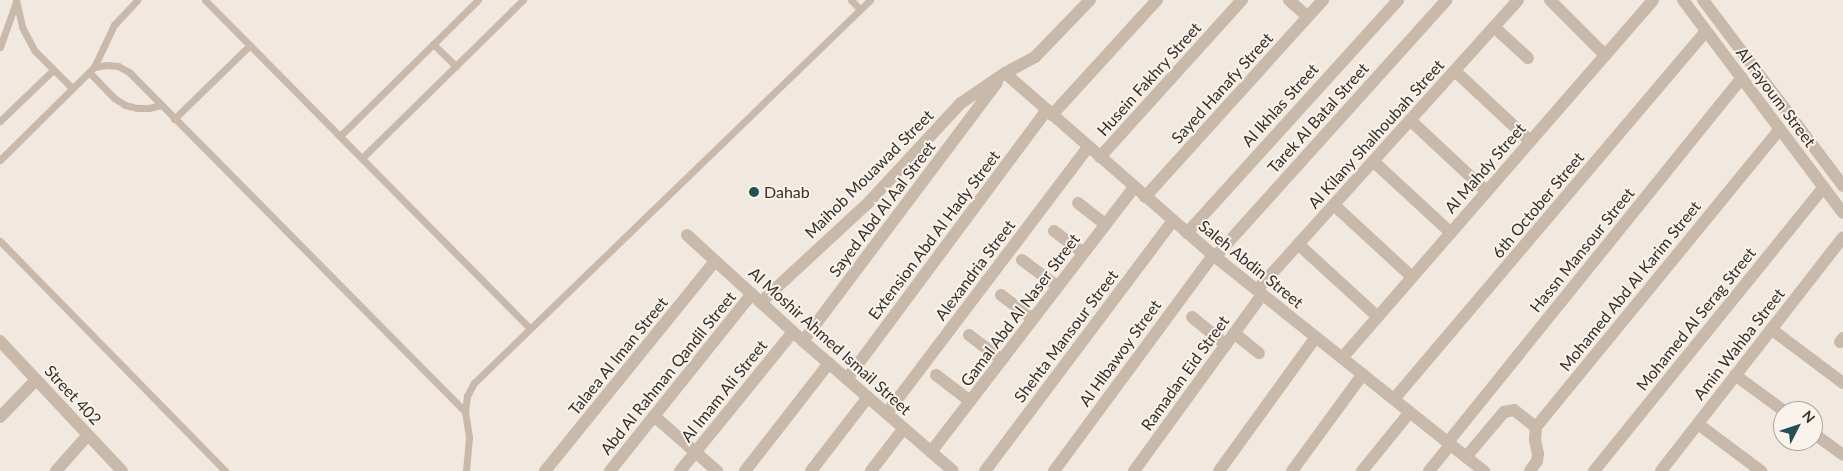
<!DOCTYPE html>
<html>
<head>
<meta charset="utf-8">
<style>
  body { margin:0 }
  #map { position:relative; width:1843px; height:471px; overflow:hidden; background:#f1e9df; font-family:Lato,sans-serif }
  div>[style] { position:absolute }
  .service>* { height:7px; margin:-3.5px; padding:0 3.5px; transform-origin:3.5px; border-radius:3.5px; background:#c8b9ab }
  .minor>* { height:12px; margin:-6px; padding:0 6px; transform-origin:6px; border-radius:6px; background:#c8b9ab }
  .tertiary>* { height:12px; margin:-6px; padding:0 6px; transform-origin:6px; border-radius:6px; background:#c8b9ab }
  .dots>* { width:14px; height:14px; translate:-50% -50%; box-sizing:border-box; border:2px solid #f9f3eb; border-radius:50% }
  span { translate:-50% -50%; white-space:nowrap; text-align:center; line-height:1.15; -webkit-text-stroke:4px #f9f3eb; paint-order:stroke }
  .street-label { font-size:16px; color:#372e2a }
  .poi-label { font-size:16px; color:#372e2a }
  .left { translate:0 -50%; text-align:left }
  .north { position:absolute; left:1773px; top:401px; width:50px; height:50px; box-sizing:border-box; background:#f9f3eb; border:1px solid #aba49e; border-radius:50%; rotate:49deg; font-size:14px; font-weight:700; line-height:20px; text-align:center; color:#372e2a }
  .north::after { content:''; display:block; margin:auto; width:18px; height:22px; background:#225055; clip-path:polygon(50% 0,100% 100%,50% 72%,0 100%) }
</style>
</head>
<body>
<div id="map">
  <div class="service">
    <div style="left:16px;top:0;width:28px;rotate:77deg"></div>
    <div style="left:22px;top:27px;width:27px;rotate:62deg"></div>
    <div style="left:35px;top:51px;width:52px;rotate:45deg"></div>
    <div style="left:205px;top:0;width:462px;rotate:45.3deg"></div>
    <div style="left:851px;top:0;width:13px;rotate:45deg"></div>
    <div style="left:433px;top:44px;width:32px;rotate:44deg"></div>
    <div style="left:0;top:47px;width:48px;rotate:-70.4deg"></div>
    <div style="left:94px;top:67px;width:12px;rotate:-9deg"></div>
    <div style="left:106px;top:65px;width:12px;rotate:5deg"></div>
    <div style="left:118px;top:66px;width:13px;rotate:29deg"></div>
    <div style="left:129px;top:72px;width:478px;rotate:45.3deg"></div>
    <div style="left:89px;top:72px;width:36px;rotate:46deg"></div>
    <div style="left:114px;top:98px;width:13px;rotate:32deg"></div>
    <div style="left:125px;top:105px;width:12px;rotate:14deg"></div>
    <div style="left:137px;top:108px;width:12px"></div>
    <div style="left:149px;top:108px;width:12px;rotate:-14deg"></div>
    <div style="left:174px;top:119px;width:106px;rotate:-44.2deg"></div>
    <div style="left:0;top:121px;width:74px;rotate:-43.9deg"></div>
    <div style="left:340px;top:136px;width:194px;rotate:-44.6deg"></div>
    <div style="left:362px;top:158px;width:226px;rotate:-44.5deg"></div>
    <div style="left:0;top:160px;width:132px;rotate:-44.7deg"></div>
    <div style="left:94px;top:67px;width:47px;rotate:-64.5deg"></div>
    <div style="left:114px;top:25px;width:34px;rotate:-47deg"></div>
    <div style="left:0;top:241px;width:322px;rotate:45.6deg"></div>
    <div style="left:466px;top:471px;width:34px;rotate:-85deg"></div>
    <div style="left:469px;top:437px;width:25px;rotate:-99deg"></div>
    <div style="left:465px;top:412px;width:16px;rotate:-83deg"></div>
    <div style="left:467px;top:396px;width:15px;rotate:-62deg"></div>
    <div style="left:474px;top:383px;width:551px;rotate:-44.04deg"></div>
  </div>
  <div class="minor">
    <div style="left:1289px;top:0;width:25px;rotate:42deg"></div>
    <div style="left:1550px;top:0;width:78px;rotate:45deg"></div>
    <div style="left:1494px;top:27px;width:46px;rotate:42.4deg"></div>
    <div style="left:1455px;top:71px;width:103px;rotate:43deg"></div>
    <div style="left:1005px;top:73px;width:276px;rotate:41.2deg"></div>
    <div style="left:1213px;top:255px;width:347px;rotate:38.6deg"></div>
    <div style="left:1052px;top:115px;width:156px;rotate:-47.6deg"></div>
    <div style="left:1410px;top:120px;width:105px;rotate:43.1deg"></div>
    <div style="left:1100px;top:157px;width:212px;rotate:-47.9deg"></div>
    <div style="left:1373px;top:161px;width:106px;rotate:42.7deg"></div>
    <div style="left:1145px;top:197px;width:266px;rotate:-47.9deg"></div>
    <div style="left:1078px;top:203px;width:34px;rotate:38deg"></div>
    <div style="left:1334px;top:205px;width:106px;rotate:42.7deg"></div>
    <div style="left:1054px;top:231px;width:36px;rotate:37deg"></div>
    <div style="left:1187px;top:233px;width:314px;rotate:-47.8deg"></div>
    <div style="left:687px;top:235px;width:157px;rotate:42.4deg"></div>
    <div style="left:803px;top:341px;width:198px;rotate:40.9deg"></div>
    <div style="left:1298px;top:244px;width:108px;rotate:42.4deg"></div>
    <div style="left:1215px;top:257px;width:346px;rotate:-48deg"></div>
    <div style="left:1022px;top:260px;width:44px;rotate:36.6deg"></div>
    <div style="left:1257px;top:290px;width:390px;rotate:-48deg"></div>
    <div style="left:1001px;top:295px;width:40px;rotate:37deg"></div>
    <div style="left:761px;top:302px;width:146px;rotate:-42.8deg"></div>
    <div style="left:868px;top:203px;width:137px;rotate:-47.1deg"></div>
    <div style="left:961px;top:103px;width:53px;rotate:-34.3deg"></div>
    <div style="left:1005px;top:73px;width:34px;rotate:-28deg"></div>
    <div style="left:1035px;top:57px;width:79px;rotate:-46deg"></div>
    <div style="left:1192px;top:317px;width:44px;rotate:39.5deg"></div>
    <div style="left:1771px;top:329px;width:90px;rotate:36.9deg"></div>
    <div style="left:1234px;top:333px;width:32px;rotate:39deg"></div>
    <div style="left:969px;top:335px;width:41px;rotate:37.1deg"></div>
    <div style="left:0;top:341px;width:178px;rotate:46.8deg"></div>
    <div style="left:803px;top:341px;width:323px;rotate:-53.1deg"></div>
    <div style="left:1840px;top:342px;width:5px;rotate:-53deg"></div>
    <div style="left:1342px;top:358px;width:474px;rotate:-49deg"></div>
    <div style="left:936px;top:375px;width:43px;rotate:37.4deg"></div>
    <div style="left:1735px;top:375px;width:61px;rotate:36.3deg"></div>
    <div style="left:847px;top:379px;width:335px;rotate:-53.4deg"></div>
    <div style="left:1394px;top:399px;width:482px;rotate:-49.7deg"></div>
    <div style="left:887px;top:413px;width:333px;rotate:-52.9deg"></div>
    <div style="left:654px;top:416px;width:84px;rotate:41.1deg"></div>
    <div style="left:0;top:417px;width:52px;rotate:-45.8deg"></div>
    <div style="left:1698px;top:424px;width:79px;rotate:36.7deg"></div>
    <div style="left:1813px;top:433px;width:37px;rotate:36deg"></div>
    <div style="left:1448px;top:442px;width:468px;rotate:-51.1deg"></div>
    <div style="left:931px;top:452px;width:334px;rotate:-52.5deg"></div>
    <div style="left:1466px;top:457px;width:59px;rotate:-49.8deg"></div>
    <div style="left:1504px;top:412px;width:10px;rotate:-11deg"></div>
    <div style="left:1514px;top:410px;width:28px;rotate:38deg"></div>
    <div style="left:56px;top:471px;width:48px;rotate:-48.4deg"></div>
    <div style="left:545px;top:471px;width:270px;rotate:-51deg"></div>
    <div style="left:610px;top:471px;width:227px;rotate:-51.3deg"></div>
    <div style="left:680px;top:471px;width:179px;rotate:-50.9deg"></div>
    <div style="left:745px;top:471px;width:137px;rotate:-52.1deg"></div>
    <div style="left:811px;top:471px;width:93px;rotate:-52.4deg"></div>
    <div style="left:871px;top:471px;width:54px;rotate:-52.5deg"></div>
    <div style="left:985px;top:471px;width:313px;rotate:-53.1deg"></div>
    <div style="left:1054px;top:471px;width:268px;rotate:-53.6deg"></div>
    <div style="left:1134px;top:471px;width:218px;rotate:-54deg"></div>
    <div style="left:1219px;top:471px;width:165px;rotate:-54.1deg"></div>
    <div style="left:1292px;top:471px;width:120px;rotate:-53.8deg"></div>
    <div style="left:1362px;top:471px;width:76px;rotate:-50.9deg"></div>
    <div style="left:1429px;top:471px;width:35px;rotate:-51deg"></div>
    <div style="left:1530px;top:471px;width:12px;rotate:-55deg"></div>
    <div style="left:1537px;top:461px;width:7px;rotate:-82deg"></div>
    <div style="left:1538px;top:454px;width:14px;rotate:-102deg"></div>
    <div style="left:1535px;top:440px;width:13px;rotate:-86deg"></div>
    <div style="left:1536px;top:427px;width:385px;rotate:-50.7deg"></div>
    <div style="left:1594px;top:471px;width:365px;rotate:-51deg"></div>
    <div style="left:1661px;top:471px;width:296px;rotate:-52.1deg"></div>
  </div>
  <div class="tertiary">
    <div style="left:1683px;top:0;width:266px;rotate:53.1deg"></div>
    <div style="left:1703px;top:0;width:233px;rotate:53deg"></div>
  </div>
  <div class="dots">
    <div style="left:754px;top:192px;background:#225055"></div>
  </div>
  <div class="street-label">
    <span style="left:1149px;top:79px;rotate:-48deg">Husein Fakhry Street</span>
    <span style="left:1222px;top:88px;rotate:-48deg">Sayed Hanafy Street</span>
    <span style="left:1776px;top:97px;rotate:53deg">Al Fayoum Street</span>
    <span style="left:1280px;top:105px;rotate:-48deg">Al Ikhlas Street</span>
    <span style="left:1318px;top:118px;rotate:-48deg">Tarek Al Batal Street</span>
    <span style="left:1376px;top:134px;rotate:-48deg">Al Kilany Shalhoubah Street</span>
    <span style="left:1485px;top:168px;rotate:-49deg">Al Mahdy Street</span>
    <span style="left:869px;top:174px;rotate:-45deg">Maihob Mouawad Street</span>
    <span style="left:1538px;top:205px;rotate:-50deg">6th October Street</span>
    <span style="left:882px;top:209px;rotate:-53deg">Sayed Abd Al Aal Street</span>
    <span style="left:934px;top:235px;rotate:-53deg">Extension Abd Al Hady Street</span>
    <span style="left:1582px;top:250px;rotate:-51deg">Hassn Mansour Street</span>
    <span style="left:1251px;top:264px;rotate:39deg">Saleh Abdin Street</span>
    <span style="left:975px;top:270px;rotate:-53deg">Alexandria Street</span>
    <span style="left:1630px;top:286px;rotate:-51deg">Mohamed Abd Al Karim Street</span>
    <span style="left:1020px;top:310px;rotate:-53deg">Gamal Abd Al Naser Street</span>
    <span style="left:1696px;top:319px;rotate:-51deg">Mohamed Al Serag Street</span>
    <span style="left:1066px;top:336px;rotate:-53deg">Shehta Mansour Street</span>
    <span style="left:830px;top:341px;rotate:42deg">Al Moshir Ahmed Ismail Street</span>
    <span style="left:1739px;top:344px;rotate:-52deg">Amin Wahba Street</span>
    <span style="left:1120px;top:353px;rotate:-54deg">Al Hlbawoy Street</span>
    <span style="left:618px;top:356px;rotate:-51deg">Talaea Al Iman Street</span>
    <span style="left:668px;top:373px;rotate:-51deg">Abd Al Rahman Qandil Street</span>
    <span style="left:1185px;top:373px;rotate:-54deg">Ramadan Eid Street</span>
    <span style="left:724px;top:391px;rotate:-51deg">Al Imam Ali Street</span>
    <span style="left:73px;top:395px;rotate:47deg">Street 402</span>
  </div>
  <div class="poi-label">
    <span class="left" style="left:764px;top:192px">Dahab</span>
  </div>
  <div class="north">N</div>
</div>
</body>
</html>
